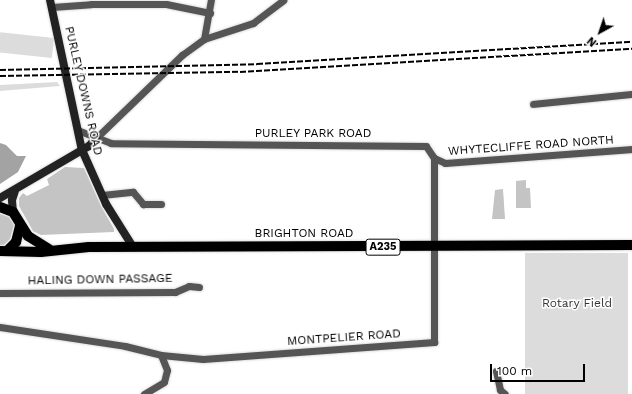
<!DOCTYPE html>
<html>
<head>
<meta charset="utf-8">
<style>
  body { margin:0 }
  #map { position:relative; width:632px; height:394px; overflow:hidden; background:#fff; font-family:"Work Sans",sans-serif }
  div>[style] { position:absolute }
  .green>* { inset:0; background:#dcdcdc; transform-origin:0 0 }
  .water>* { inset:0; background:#a3a3a3 }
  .building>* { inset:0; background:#c4c4c4 }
  .roads { filter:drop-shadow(0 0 1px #dbdbdb) drop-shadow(0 0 1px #dbdbdb) }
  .street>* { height:7px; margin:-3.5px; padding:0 3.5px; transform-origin:3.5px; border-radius:3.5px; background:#555 }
  .secondary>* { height:8px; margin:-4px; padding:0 4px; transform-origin:4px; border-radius:4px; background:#222 }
  .primary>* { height:10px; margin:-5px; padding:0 5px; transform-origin:5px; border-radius:5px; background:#000 }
  .rail>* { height:2px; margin-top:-1px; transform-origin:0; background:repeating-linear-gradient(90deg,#000 0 6px,transparent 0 8px) }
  span { translate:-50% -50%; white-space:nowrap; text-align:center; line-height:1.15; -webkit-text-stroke:3px #fff; paint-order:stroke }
  .shield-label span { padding:1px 3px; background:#fff; border:1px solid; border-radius:3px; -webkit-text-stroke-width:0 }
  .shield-label { font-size:11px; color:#000; font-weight:700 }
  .street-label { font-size:12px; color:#000 }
  .park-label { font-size:12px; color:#333 }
  .north { position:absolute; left:580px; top:12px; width:40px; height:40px; -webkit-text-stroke:3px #fff; paint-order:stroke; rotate:220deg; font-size:11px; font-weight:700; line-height:16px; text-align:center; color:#000 }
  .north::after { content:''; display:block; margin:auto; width:14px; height:18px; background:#000; clip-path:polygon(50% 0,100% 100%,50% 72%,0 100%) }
  .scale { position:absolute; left:490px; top:364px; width:95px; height:18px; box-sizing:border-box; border:2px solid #000; border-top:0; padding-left:5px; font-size:12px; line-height:14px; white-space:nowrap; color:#000; -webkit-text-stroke:3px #fff; paint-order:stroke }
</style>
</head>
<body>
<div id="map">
  <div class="green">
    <div style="left:54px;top:38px;width:20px;height:54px;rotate:96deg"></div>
    <div style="clip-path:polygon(57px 82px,60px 86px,0 91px,0 85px)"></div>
    <div style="left:628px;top:253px;width:141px;height:103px;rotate:90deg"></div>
  </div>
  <div class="water">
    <div style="clip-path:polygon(0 143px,6px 145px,17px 156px,26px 156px,18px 172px,0 184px)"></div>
  </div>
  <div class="building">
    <div style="clip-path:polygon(65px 167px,84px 168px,101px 206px,114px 229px,114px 232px,41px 235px,33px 231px,19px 206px,19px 198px,23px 193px,27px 196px,49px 185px,47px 179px)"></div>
    <div style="clip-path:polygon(526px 180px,526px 188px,530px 188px,531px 208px,516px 208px,516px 181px)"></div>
    <div style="clip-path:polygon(503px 189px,505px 219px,492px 219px,495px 190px)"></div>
    <div style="clip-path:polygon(0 214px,9px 217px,14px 225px,10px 239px,4px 245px,0 245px)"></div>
  </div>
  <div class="roads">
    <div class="street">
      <div style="left:52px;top:7px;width:39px;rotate:-4deg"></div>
      <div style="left:91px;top:4px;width:75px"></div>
      <div style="left:166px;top:4px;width:45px;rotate:11.6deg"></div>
      <div style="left:204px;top:39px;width:40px;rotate:-80deg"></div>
      <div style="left:533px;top:104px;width:100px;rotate:-5.8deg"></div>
      <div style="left:96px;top:138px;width:120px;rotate:-44deg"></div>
      <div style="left:182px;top:55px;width:27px;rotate:-36deg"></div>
      <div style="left:204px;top:39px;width:52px;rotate:-18.1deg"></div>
      <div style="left:253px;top:23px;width:38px;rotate:-37deg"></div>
      <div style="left:434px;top:158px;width:12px;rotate:24deg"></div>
      <div style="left:445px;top:163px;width:188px;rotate:-4.3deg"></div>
      <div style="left:102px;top:195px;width:31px;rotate:-6deg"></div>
      <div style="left:133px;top:192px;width:16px;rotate:50deg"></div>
      <div style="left:143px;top:204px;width:18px"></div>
      <div style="left:0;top:293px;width:175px;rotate:-0.3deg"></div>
      <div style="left:175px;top:292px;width:15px;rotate:-23deg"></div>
      <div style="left:189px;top:286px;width:10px;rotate:6deg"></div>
      <div style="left:0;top:327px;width:126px;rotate:8.6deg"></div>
      <div style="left:125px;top:346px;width:37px;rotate:14deg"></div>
      <div style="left:161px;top:355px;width:42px;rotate:5.4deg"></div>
      <div style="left:203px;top:359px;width:232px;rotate:-4.2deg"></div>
      <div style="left:434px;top:342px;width:184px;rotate:-90deg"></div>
      <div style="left:434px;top:158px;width:14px;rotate:-124deg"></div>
      <div style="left:426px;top:146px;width:315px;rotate:-179.5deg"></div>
      <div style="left:111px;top:143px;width:34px;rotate:-159deg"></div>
      <div style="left:496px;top:371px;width:19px;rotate:78deg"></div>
      <div style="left:500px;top:390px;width:6px;rotate:39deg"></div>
      <div style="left:144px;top:394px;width:23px;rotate:-31deg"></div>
      <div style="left:164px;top:382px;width:12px;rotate:-76deg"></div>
      <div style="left:167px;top:370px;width:16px;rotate:-112deg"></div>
    </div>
    <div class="secondary">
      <div style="left:50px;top:0;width:153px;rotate:78deg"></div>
      <div style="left:82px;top:150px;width:59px;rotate:66deg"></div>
      <div style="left:106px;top:204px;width:51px;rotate:57.9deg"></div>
      <div style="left:0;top:198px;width:103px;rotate:-30.3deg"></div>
      <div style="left:89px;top:146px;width:11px;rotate:-49deg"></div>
      <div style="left:13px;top:212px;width:12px;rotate:-95deg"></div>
      <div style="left:12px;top:200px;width:9px;rotate:-72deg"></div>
    </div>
    <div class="primary">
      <div style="left:0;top:207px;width:14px;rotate:21deg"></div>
      <div style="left:13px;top:212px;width:28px;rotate:58deg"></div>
      <div style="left:28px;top:236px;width:25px;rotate:32deg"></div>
      <div style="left:0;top:251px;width:41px;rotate:1.4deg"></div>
      <div style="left:41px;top:252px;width:48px;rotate:-5.9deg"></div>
      <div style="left:89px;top:247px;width:543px;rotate:-0.21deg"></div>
      <div style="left:7px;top:251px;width:13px;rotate:-45deg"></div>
      <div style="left:16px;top:242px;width:16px;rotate:-76deg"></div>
    </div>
  </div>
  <div class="rail">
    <div style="left:0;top:70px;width:257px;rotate:-1.3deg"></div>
    <div style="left:257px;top:64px;width:376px;rotate:-3.4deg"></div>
    <div style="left:0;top:76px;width:240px;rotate:-1deg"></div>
    <div style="left:240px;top:72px;width:393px;rotate:-3.4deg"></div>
  </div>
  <div class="shield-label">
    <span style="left:383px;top:247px">A235</span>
  </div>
  <div class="street-label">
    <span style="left:83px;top:91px;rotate:77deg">PURLEY DOWNS ROAD</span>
    <span style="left:313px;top:134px">PURLEY PARK ROAD</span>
    <span style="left:531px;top:146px;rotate:-4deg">WHYTECLIFFE ROAD NORTH</span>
    <span style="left:304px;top:234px">BRIGHTON ROAD</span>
    <span style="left:100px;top:280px;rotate:-1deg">HALING DOWN PASSAGE</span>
    <span style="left:344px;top:338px;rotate:-4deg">MONTPELIER ROAD</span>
  </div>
  <div class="park-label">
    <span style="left:577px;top:304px">Rotary Field</span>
  </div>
  <div class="north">N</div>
  <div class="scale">100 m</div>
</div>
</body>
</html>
